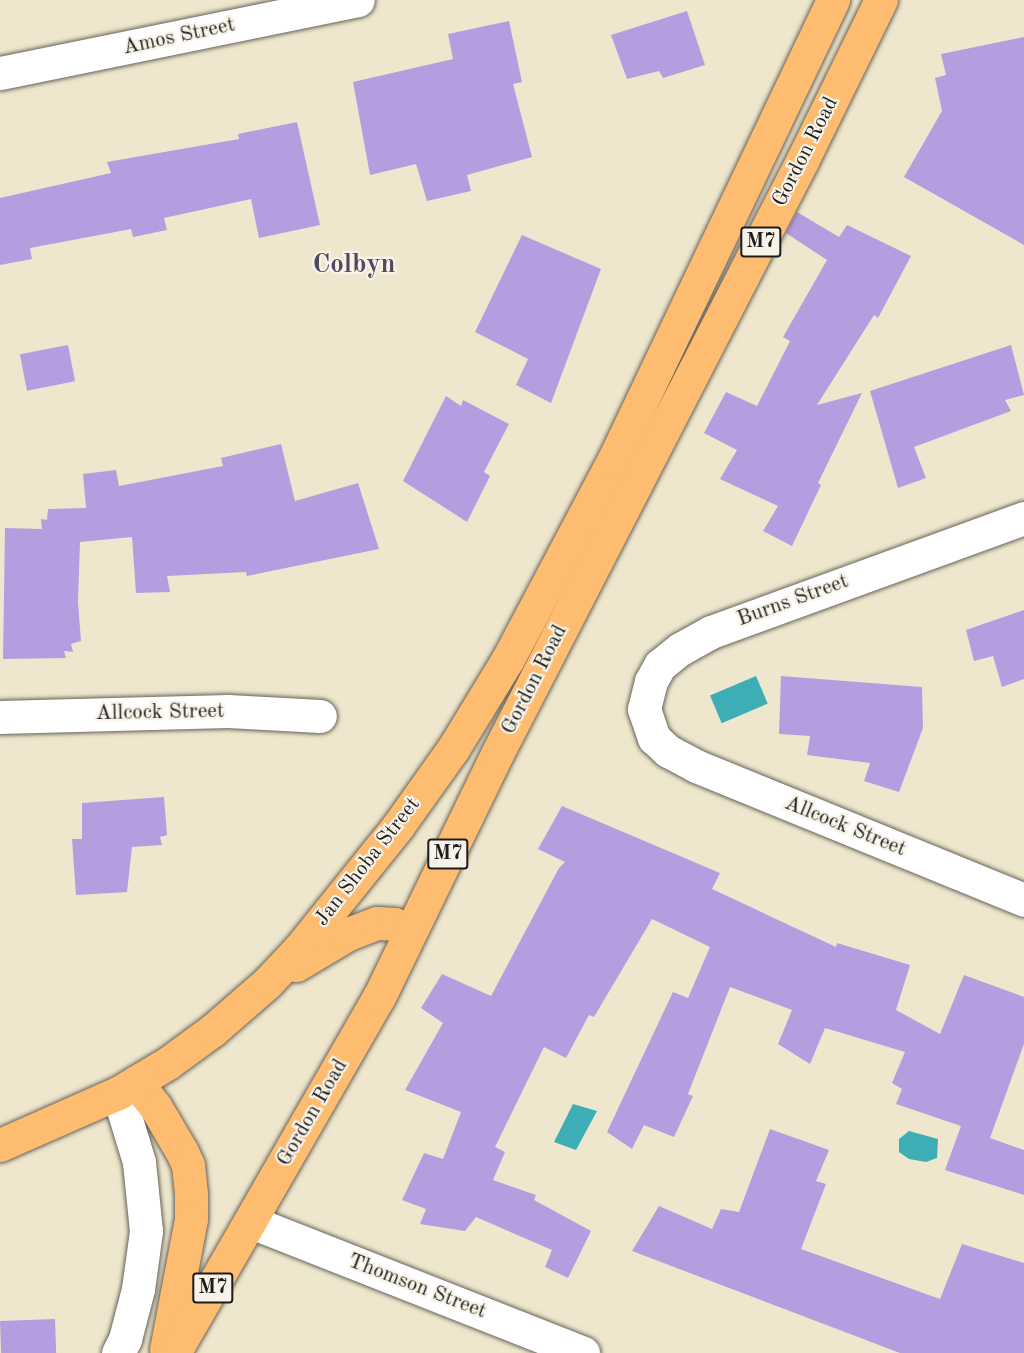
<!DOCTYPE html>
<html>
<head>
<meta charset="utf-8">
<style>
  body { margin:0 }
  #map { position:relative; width:1024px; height:1353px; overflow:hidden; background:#efe7cd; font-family:"Old Standard TT",serif }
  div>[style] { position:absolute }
  .water>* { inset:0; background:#3daeb5; transform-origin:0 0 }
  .building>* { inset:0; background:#b59de0; transform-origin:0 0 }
  .roads { filter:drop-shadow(0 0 2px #66635a) drop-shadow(0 0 2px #66635a) }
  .street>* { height:33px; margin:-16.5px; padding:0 16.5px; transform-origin:16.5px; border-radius:16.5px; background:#fff }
  .primary>* { height:33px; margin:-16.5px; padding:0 16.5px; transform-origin:16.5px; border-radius:16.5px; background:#febc70 }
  span { translate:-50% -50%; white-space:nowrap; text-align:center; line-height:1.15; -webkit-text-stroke:4.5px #f7f3e8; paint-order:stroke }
  .shield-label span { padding:2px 4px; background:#f7f3e8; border:2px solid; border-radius:4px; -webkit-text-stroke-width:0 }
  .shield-label { font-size:20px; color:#1c1c1c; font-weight:700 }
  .street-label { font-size:21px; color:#1c1c1c }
  .district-label { font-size:27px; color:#524961; font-weight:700 }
</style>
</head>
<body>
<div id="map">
  <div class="water">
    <div style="left:756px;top:676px;width:30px;height:50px;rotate:67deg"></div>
    <div style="clip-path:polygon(573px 1104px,597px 1111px,576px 1150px,554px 1142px)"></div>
    <div style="clip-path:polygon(909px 1131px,938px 1139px,937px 1158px,926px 1162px,909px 1159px,899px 1152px,899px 1139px)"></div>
  </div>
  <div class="building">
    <div style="clip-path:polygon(687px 11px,705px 65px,663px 78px,659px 71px,627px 79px,611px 35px)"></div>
    <div style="clip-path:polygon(509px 21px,522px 82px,513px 84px,532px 157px,467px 175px,471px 191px,427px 201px,416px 164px,370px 175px,353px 82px,453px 59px,448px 34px)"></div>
    <div style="clip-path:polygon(1024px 37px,1024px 245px,904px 177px,942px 111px,935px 78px,946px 75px,941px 54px)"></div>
    <div style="clip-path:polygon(297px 122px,320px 225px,259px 238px,251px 199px,164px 218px,167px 230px,133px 237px,131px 229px,30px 248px,32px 259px,0 265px,0 198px,111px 173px,107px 162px,239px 139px,238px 134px)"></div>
    <div style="clip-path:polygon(797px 212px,839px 237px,847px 225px,911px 256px,878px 318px,874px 315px,817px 405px,862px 393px,818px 483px,821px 485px,792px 546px,763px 531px,778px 506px,720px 479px,737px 450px,704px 433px,726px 392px,757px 406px,790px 341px,783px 337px,827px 260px,786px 233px)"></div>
    <div style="clip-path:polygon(522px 235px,601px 269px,551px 403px,516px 385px,528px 359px,475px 332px)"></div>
    <div style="left:68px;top:345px;width:37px;height:49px;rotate:79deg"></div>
    <div style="clip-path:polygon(1011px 345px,1024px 395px,1005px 400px,1011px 411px,914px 447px,926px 478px,898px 488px,870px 391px)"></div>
    <div style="clip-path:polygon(446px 396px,461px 406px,463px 400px,509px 424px,484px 472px,490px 476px,467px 522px,403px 481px)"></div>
    <div style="clip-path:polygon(281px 444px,295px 501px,358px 483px,379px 549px,247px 576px,246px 572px,167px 576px,170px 592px,136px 593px,132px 537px,80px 542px,78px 602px,81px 641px,71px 644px,73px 652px,64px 651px,66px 658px,3px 659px,5px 528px,42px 529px,41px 519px,47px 520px,48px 509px,86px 508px,83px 474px,116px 470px,119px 486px,223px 466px,221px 458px)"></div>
    <div style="clip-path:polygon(1024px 610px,1024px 679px,1002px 687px,993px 656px,974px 661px,966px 630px)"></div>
    <div style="clip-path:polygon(781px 676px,922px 687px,923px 728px,899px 792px,864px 781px,870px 763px,807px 755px,810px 736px,779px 734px)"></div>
    <div style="clip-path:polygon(164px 797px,167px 835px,160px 837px,162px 845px,132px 847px,127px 892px,76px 895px,72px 839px,82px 839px,82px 803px)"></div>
    <div style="clip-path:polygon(562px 806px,720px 873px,712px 889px,836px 947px,837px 943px,910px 965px,896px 1010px,940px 1034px,964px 975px,1024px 997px,1024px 1044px,990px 1138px,1024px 1150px,1024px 1195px,945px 1170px,961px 1126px,896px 1104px,902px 1089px,892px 1083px,905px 1052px,825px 1028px,810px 1064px,778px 1044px,792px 1010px,730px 987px,688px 1094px,693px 1096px,674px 1137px,644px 1125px,632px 1149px,607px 1132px,673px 992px,688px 998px,710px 947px,652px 919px,594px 1017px,589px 1015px,566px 1058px,544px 1047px,495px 1147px,505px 1152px,493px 1180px,536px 1195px,534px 1200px,591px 1231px,568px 1278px,545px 1267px,552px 1250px,476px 1217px,465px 1231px,420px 1224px,426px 1209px,402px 1200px,424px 1153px,443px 1159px,461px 1112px,405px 1090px,443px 1023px,421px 1008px,442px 974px,491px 996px,559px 868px,565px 862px,538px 849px)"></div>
    <div style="clip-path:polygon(770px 1129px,829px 1150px,816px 1181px,826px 1184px,801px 1249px,940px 1299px,962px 1244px,1024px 1263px,1024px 1353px,900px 1353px,632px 1251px,659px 1206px,712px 1229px,721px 1209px,739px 1212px)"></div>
    <div style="left:55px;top:1319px;width:34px;height:55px;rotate:88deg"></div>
  </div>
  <div class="roads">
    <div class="street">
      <div style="left:0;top:73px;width:365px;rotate:-11.5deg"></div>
      <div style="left:1024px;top:518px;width:333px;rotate:160deg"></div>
      <div style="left:711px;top:632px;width:35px;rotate:151deg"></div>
      <div style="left:680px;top:649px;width:26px;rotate:141deg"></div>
      <div style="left:660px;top:665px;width:18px;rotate:119deg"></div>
      <div style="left:651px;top:681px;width:29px;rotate:104deg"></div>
      <div style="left:644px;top:709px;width:31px;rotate:71deg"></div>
      <div style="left:654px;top:738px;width:19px;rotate:43deg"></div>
      <div style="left:668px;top:751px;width:32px;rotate:28deg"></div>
      <div style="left:696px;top:766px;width:354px;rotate:22.2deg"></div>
      <div style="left:0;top:717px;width:228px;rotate:-1.5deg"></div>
      <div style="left:228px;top:711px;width:92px;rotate:3.1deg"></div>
      <div style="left:251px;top:1222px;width:357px;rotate:21.5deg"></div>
      <div style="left:118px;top:1353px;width:16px;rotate:-63deg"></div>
      <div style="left:125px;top:1339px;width:52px;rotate:-75.4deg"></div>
      <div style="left:138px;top:1289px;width:59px;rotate:-82.1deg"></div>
      <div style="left:146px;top:1231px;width:69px;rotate:-95.8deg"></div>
      <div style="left:139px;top:1162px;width:72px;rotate:-106.9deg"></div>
    </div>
    <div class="primary">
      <div style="left:296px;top:965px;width:61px;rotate:-30.8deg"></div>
      <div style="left:348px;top:934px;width:31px;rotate:-21deg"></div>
      <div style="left:377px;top:923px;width:17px;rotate:3deg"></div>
      <div style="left:394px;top:924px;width:18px;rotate:27deg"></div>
      <div style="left:136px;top:1082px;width:31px;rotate:52deg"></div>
      <div style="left:155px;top:1106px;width:53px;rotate:59.6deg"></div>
      <div style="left:182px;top:1152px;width:14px;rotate:65deg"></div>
      <div style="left:188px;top:1165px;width:29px;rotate:84deg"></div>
      <div style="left:191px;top:1194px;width:25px;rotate:90deg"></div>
      <div style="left:191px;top:1219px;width:133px;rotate:100.8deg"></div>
      <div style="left:0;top:1145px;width:129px;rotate:-23.8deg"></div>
      <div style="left:118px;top:1093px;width:58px;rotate:-31deg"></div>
      <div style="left:168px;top:1063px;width:56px;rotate:-36.3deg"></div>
      <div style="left:213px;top:1030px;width:72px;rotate:-41deg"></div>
      <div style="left:267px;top:983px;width:48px;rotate:-46.7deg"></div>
      <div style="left:300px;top:948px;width:156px;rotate:-51.2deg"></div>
      <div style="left:398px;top:826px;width:95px;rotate:-54.5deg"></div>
      <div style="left:453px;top:749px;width:105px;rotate:-58.6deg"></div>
      <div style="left:508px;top:659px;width:224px;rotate:-62.1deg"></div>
      <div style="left:613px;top:461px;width:511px;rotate:-64.49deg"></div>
      <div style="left:174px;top:1353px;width:411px;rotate:-60.1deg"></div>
      <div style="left:379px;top:997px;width:270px;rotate:-64.1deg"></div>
      <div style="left:497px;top:754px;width:669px;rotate:-62.78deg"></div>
      <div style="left:803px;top:159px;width:177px;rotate:-63.9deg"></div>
    </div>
  </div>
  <div class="shield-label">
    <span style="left:761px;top:242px">M7</span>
    <span style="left:448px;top:854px">M7</span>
    <span style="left:213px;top:1288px">M7</span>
  </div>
  <div class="street-label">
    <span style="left:179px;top:37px;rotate:-12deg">Amos Street</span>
    <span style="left:806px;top:152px;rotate:-63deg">Gordon Road</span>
    <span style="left:793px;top:601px;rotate:-20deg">Burns Street</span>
    <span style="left:535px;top:680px;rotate:-63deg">Gordon Road</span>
    <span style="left:160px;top:713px;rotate:-1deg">Allcock Street</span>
    <span style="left:845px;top:827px;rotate:22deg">Allcock Street</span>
    <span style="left:368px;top:862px;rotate:-52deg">Jan Shoba Street</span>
    <span style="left:313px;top:1113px;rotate:-60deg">Gordon Road</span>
    <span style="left:417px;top:1287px;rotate:21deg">Thomson Street</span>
  </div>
  <div class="district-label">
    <span style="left:354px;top:265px">Colbyn</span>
  </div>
</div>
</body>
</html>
